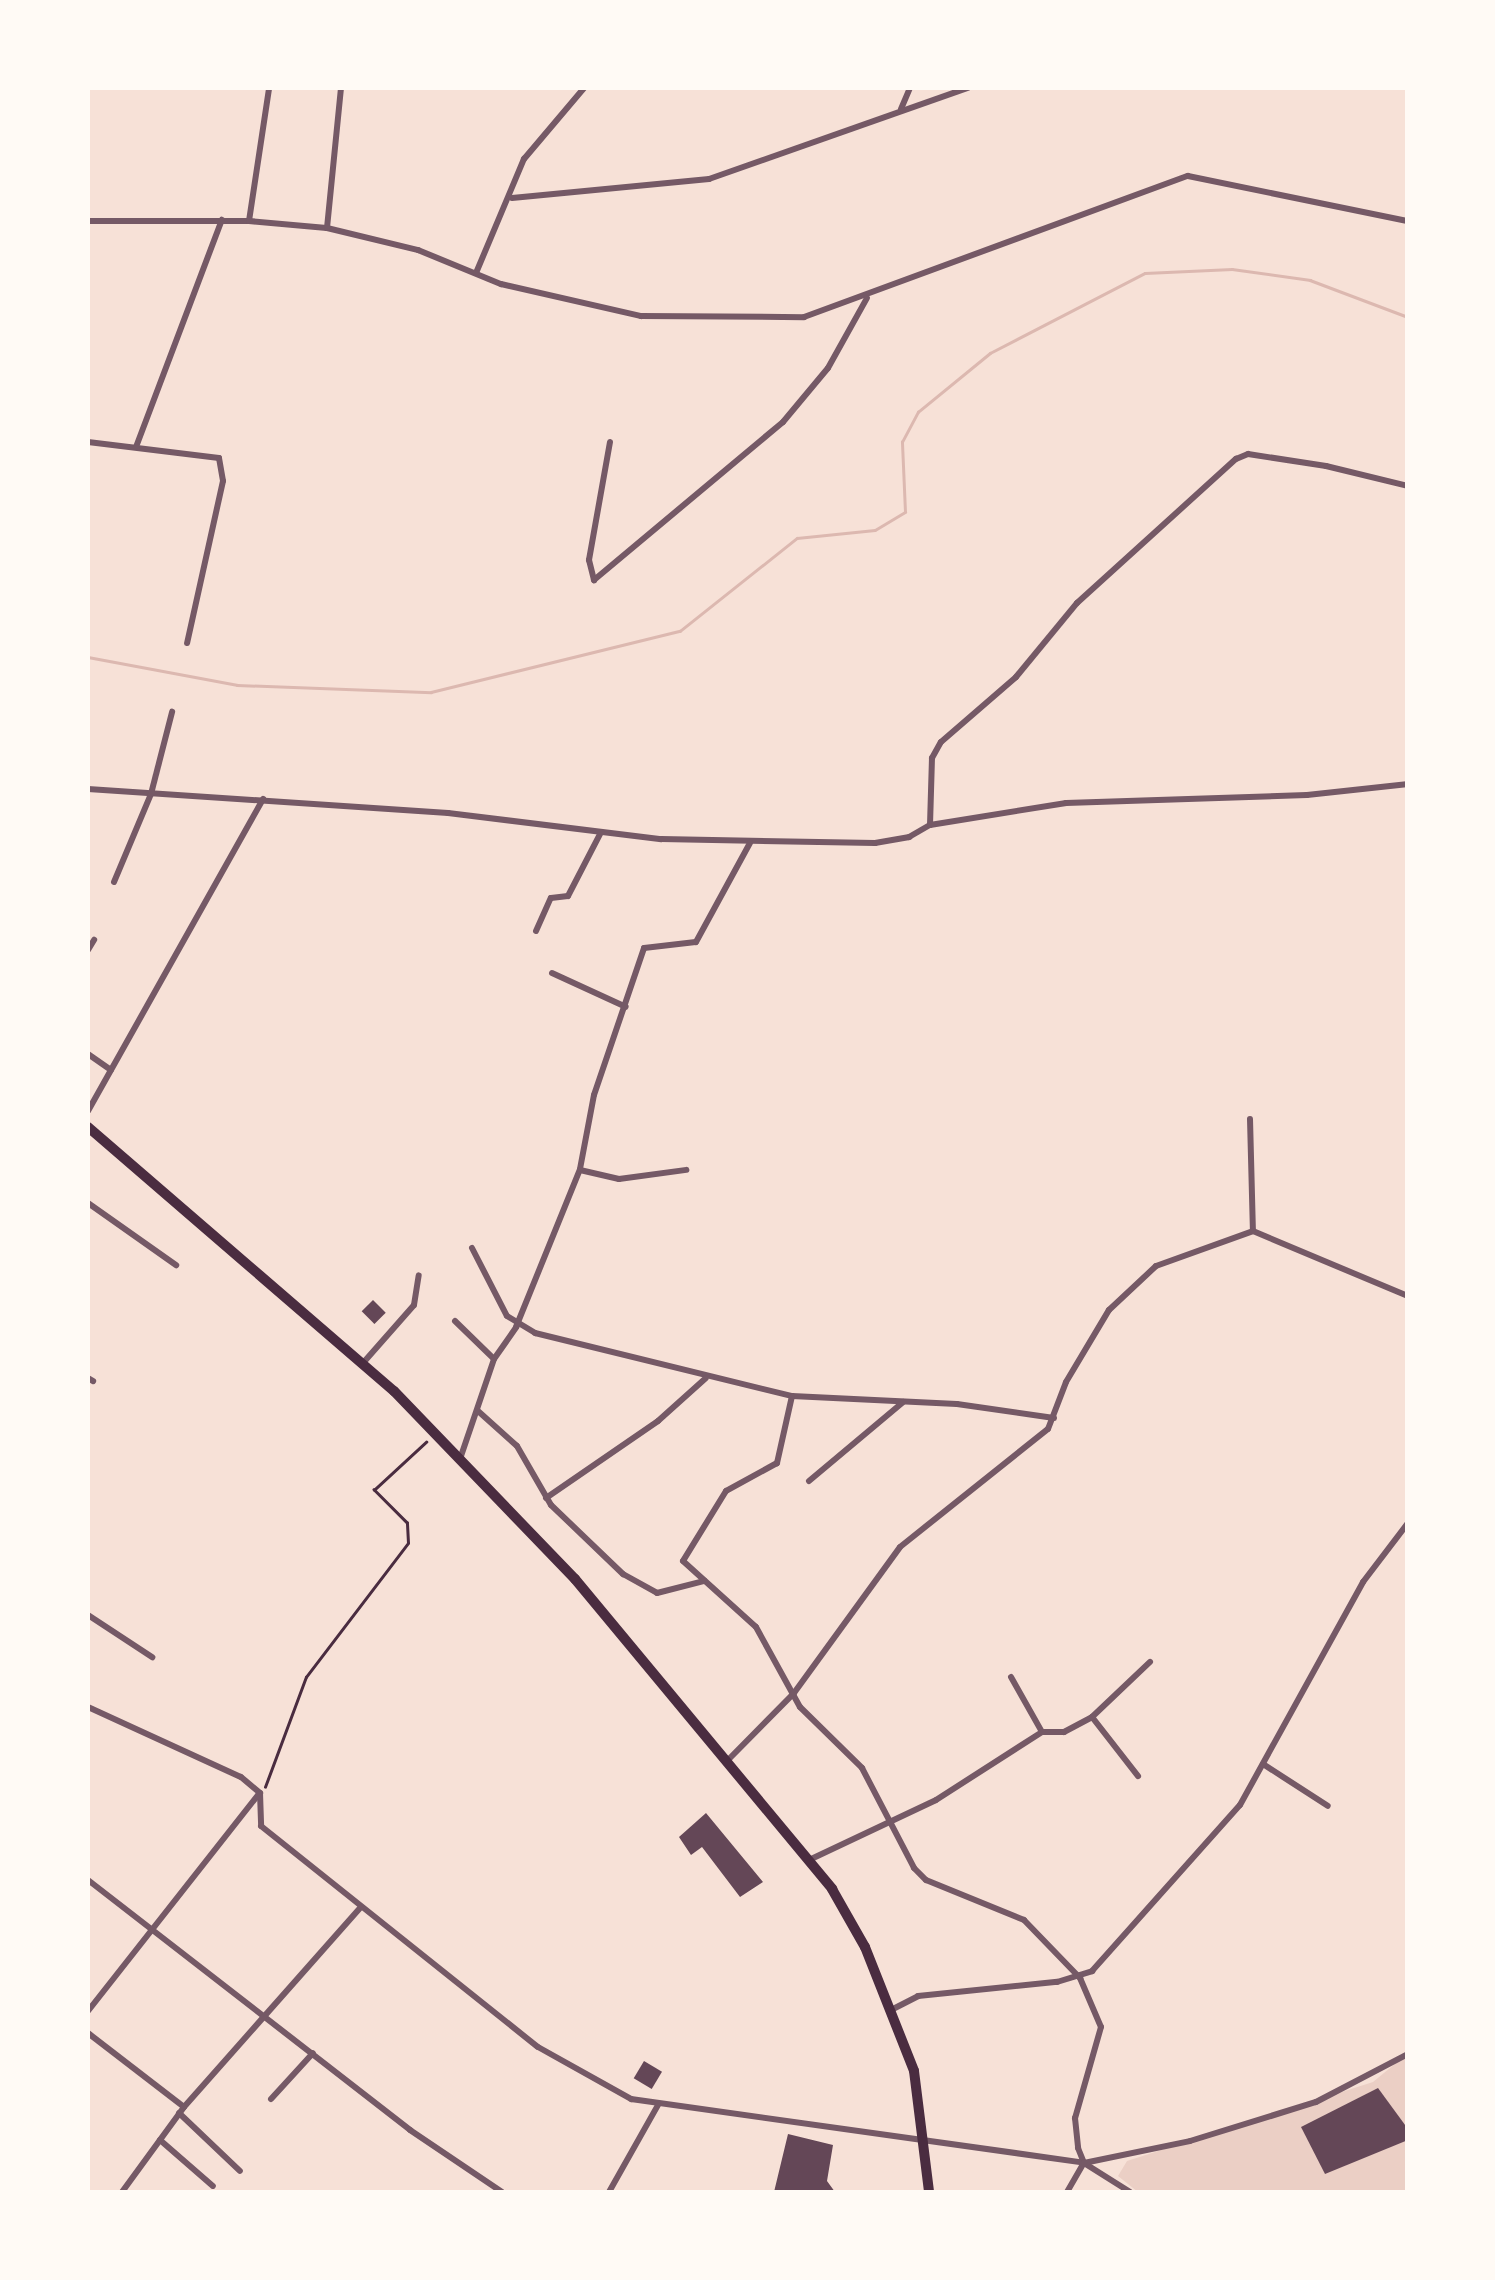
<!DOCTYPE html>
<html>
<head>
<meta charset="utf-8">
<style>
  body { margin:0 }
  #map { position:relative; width:1495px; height:2280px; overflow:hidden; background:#f7e1d7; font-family:Raleway,sans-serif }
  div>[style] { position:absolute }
  .green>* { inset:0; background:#ebcfc5 }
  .stream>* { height:2.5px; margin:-1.25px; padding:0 1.25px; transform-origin:1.25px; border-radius:1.25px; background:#dcb8b0 }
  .building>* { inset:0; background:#644757; transform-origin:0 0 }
  .path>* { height:2.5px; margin:-1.25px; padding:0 1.25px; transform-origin:1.25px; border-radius:1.25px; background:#4a2c40 }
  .minor>* { height:6px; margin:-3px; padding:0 3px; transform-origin:3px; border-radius:3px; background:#755966 }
  .trunk>* { height:10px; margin:-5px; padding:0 5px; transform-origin:5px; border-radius:5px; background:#4a2c40 }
  span { translate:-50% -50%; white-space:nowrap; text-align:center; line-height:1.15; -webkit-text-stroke:8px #fffaf5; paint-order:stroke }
  .frame { position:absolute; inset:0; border:90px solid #fffaf5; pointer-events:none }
</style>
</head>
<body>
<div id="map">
  <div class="green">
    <div style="clip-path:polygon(1407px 2054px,1407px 2192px,1138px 2192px,1118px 2176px,1127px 2161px,1373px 2082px)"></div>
  </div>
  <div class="stream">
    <div style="left:88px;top:657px;width:152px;rotate:10.6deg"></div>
    <div style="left:237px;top:685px;width:194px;rotate:2.1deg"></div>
    <div style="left:431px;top:692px;width:256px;rotate:-13.8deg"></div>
    <div style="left:680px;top:631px;width:149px;rotate:-38.5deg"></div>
    <div style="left:797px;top:538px;width:78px;rotate:-5.9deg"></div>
    <div style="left:875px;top:530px;width:35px;rotate:-31deg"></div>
    <div style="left:905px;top:512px;width:70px;rotate:-92.5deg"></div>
    <div style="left:902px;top:442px;width:34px;rotate:-62deg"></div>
    <div style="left:918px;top:412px;width:93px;rotate:-39.3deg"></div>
    <div style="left:990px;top:353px;width:174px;rotate:-27.3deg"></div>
    <div style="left:1145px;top:273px;width:87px;rotate:-2.6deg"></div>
    <div style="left:1232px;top:269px;width:79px;rotate:8deg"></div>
    <div style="left:1310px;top:280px;width:105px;rotate:20.7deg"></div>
  </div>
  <div class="building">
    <div style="left:373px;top:1300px;width:18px;height:16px;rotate:45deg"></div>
    <div style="clip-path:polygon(706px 1813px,763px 1882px,740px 1897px,702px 1847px,691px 1855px,679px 1837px)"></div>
    <div style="left:644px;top:2061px;width:21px;height:20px;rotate:31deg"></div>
    <div style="clip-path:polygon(1378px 2088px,1408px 2129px,1408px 2140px,1325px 2174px,1301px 2127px)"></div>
    <div style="clip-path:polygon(788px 2134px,833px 2145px,827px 2181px,835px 2192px,774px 2192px)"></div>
  </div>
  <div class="path">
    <div style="left:265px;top:1787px;width:117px;rotate:-69.6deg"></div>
    <div style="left:306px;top:1677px;width:168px;rotate:-52.7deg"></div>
    <div style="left:408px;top:1543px;width:20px;rotate:-93deg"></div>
    <div style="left:407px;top:1523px;width:47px;rotate:-135deg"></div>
    <div style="left:374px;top:1490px;width:71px;rotate:-42.7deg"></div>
  </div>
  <div class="minor">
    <div style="left:901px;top:109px;width:23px;rotate:-67deg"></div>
    <div style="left:512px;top:198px;width:198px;rotate:-5.5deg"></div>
    <div style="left:709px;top:179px;width:275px;rotate:-19.4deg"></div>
    <div style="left:88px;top:221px;width:161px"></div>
    <div style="left:249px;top:221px;width:78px;rotate:5.1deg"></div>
    <div style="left:327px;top:228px;width:94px;rotate:13.6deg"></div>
    <div style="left:418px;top:250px;width:90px;rotate:22.3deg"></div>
    <div style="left:501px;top:284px;width:144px;rotate:12.9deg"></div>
    <div style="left:641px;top:316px;width:163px;rotate:0.4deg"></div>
    <div style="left:804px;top:317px;width:409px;rotate:-20.2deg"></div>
    <div style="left:1188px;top:176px;width:225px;rotate:11.6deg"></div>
    <div style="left:249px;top:221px;width:134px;rotate:-81.4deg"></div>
    <div style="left:327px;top:228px;width:141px;rotate:-84.3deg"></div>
    <div style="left:476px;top:273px;width:124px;rotate:-67.2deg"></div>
    <div style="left:524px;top:159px;width:93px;rotate:-49.8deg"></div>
    <div style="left:88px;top:442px;width:132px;rotate:7deg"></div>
    <div style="left:219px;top:458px;width:23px;rotate:80deg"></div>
    <div style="left:223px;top:481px;width:166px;rotate:102.5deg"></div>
    <div style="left:610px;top:442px;width:120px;rotate:100.1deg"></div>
    <div style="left:589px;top:560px;width:21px;rotate:76deg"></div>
    <div style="left:594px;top:580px;width:246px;rotate:-39.9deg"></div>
    <div style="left:783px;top:422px;width:70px;rotate:-50.2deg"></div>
    <div style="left:828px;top:368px;width:80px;rotate:-60.9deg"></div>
    <div style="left:136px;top:447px;width:243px;rotate:-69.3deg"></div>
    <div style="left:88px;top:789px;width:361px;rotate:3.8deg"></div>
    <div style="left:448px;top:813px;width:215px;rotate:7deg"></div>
    <div style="left:661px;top:839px;width:214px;rotate:1.1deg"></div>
    <div style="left:875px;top:843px;width:35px;rotate:-10deg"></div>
    <div style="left:909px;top:837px;width:24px;rotate:-30deg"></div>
    <div style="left:930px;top:825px;width:67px;rotate:-88.3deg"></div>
    <div style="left:932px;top:758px;width:18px;rotate:-61deg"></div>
    <div style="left:941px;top:742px;width:99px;rotate:-40.9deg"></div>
    <div style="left:1016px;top:677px;width:96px;rotate:-50.5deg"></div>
    <div style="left:1077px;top:603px;width:215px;rotate:-42.2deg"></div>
    <div style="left:1236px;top:459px;width:13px;rotate:-23deg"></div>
    <div style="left:1248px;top:454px;width:79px;rotate:8.7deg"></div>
    <div style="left:1326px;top:466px;width:84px;rotate:13.7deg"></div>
    <div style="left:930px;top:825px;width:138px;rotate:-9.2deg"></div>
    <div style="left:1066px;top:803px;width:241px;rotate:-1.9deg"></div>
    <div style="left:1307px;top:795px;width:102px;rotate:-6.2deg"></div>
    <div style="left:114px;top:882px;width:95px;rotate:-67.2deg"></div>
    <div style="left:151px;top:794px;width:85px;rotate:-75.6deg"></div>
    <div style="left:536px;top:931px;width:36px;rotate:-66deg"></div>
    <div style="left:551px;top:898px;width:17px;rotate:-7deg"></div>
    <div style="left:568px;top:896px;width:72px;rotate:-62.7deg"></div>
    <div style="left:88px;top:950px;width:12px;rotate:-59deg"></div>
    <div style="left:552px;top:973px;width:81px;rotate:24.7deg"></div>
    <div style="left:88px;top:1054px;width:28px;rotate:35deg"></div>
    <div style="left:88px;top:1111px;width:358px;rotate:-60.7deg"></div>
    <div style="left:1250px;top:1119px;width:112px;rotate:88.5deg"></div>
    <div style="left:580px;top:1170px;width:40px;rotate:13deg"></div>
    <div style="left:619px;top:1179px;width:68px;rotate:-7.7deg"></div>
    <div style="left:88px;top:1203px;width:108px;rotate:35.2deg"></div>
    <div style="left:472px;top:1248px;width:76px;rotate:62.8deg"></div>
    <div style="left:507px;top:1316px;width:33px;rotate:31deg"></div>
    <div style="left:535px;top:1333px;width:265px;rotate:13.8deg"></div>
    <div style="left:792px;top:1396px;width:165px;rotate:2.8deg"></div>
    <div style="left:957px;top:1404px;width:98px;rotate:8.2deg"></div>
    <div style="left:455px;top:1321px;width:54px;rotate:44.3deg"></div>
    <div style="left:363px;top:1363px;width:77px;rotate:-48.7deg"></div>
    <div style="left:414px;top:1305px;width:30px;rotate:-81deg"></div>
    <div style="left:88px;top:1378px;width:6px;rotate:31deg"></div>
    <div style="left:792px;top:1396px;width:69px;rotate:102.6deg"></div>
    <div style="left:777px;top:1463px;width:58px;rotate:151.2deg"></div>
    <div style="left:726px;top:1491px;width:82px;rotate:121.6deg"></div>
    <div style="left:683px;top:1561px;width:98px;rotate:42.1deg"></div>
    <div style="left:756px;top:1627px;width:91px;rotate:61.2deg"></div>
    <div style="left:800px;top:1707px;width:87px;rotate:44.5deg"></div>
    <div style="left:862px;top:1768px;width:113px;rotate:62.5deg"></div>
    <div style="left:914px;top:1868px;width:17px;rotate:45deg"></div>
    <div style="left:926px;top:1880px;width:106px;rotate:22.2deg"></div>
    <div style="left:1024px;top:1920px;width:81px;rotate:46deg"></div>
    <div style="left:1080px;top:1978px;width:53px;rotate:66.8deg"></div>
    <div style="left:1101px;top:2027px;width:95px;rotate:105.9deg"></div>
    <div style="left:1075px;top:2118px;width:30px;rotate:84deg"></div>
    <div style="left:1078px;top:2148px;width:16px;rotate:68deg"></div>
    <div style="left:1084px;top:2163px;width:54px;rotate:32.2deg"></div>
    <div style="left:478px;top:1411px;width:52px;rotate:41.9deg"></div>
    <div style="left:517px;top:1446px;width:68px;rotate:60deg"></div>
    <div style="left:551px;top:1505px;width:100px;rotate:43.8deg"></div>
    <div style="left:623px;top:1574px;width:39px;rotate:29deg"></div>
    <div style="left:657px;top:1593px;width:49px;rotate:-14.3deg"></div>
    <div style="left:460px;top:1459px;width:106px;rotate:-71.2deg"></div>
    <div style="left:494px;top:1359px;width:39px;rotate:-55deg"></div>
    <div style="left:516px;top:1327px;width:170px;rotate:-67.9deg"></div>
    <div style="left:580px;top:1169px;width:75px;rotate:-79.3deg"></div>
    <div style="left:594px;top:1095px;width:155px;rotate:-71.2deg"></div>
    <div style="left:644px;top:948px;width:52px;rotate:-6.6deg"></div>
    <div style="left:696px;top:942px;width:113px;rotate:-61.4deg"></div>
    <div style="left:809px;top:1481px;width:123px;rotate:-40deg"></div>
    <div style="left:546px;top:1498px;width:136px;rotate:-34.5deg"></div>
    <div style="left:658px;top:1421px;width:64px;rotate:-41.9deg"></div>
    <div style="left:88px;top:1615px;width:77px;rotate:33.3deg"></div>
    <div style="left:1011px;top:1677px;width:63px;rotate:60.6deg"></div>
    <div style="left:88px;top:1707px;width:168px;rotate:24.6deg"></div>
    <div style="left:241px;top:1777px;width:25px;rotate:40deg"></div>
    <div style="left:1092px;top:1717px;width:75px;rotate:52.1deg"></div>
    <div style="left:728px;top:1760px;width:94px;rotate:-45.4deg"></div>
    <div style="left:794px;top:1693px;width:180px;rotate:-54deg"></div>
    <div style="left:900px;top:1547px;width:189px;rotate:-38.6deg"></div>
    <div style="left:1048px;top:1429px;width:50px;rotate:-69deg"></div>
    <div style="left:1066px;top:1382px;width:84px;rotate:-59.2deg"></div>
    <div style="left:1109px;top:1310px;width:64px;rotate:-43.1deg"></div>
    <div style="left:1156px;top:1266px;width:103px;rotate:-19.8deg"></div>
    <div style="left:1253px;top:1231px;width:168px;rotate:22.8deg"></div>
    <div style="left:1263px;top:1764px;width:77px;rotate:32.9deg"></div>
    <div style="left:260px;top:1793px;width:33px;rotate:88deg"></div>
    <div style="left:261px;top:1826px;width:354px;rotate:38.6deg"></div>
    <div style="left:538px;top:2047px;width:107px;rotate:29.2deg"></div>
    <div style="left:631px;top:2099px;width:457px;rotate:8deg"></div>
    <div style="left:1084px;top:2163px;width:108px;rotate:-11.7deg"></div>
    <div style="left:1190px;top:2141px;width:132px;rotate:-17.2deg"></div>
    <div style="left:1316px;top:2102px;width:104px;rotate:-27.6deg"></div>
    <div style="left:809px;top:1860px;width:140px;rotate:-25.3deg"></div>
    <div style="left:936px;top:1800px;width:126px;rotate:-32.7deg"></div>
    <div style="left:1042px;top:1732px;width:22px"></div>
    <div style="left:1064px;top:1732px;width:32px;rotate:-28deg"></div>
    <div style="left:1092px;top:1717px;width:80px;rotate:-43.5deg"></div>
    <div style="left:88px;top:1880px;width:408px;rotate:37.8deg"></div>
    <div style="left:410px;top:2130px;width:111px;rotate:34deg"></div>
    <div style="left:893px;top:2009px;width:28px;rotate:-27deg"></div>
    <div style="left:918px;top:1996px;width:140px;rotate:-5.8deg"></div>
    <div style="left:1057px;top:1982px;width:37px;rotate:-17deg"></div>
    <div style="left:1092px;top:1971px;width:222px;rotate:-48.3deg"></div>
    <div style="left:1240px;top:1805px;width:255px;rotate:-61.1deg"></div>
    <div style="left:1363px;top:1582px;width:74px;rotate:-52.7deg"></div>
    <div style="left:88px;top:2011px;width:276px;rotate:-51.8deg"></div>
    <div style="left:88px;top:2033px;width:121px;rotate:37.6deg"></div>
    <div style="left:271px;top:2099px;width:62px;rotate:-47.6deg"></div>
    <div style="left:179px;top:2113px;width:84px;rotate:43.6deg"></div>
    <div style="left:160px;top:2140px;width:70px;rotate:41deg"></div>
    <div style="left:122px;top:2192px;width:105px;rotate:-53.9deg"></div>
    <div style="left:184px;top:2107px;width:266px;rotate:-48.5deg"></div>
    <div style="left:609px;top:2192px;width:100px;rotate:-60.6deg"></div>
    <div style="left:1067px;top:2192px;width:34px;rotate:-60deg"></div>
  </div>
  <div class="trunk">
    <div style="left:88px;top:1127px;width:404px;rotate:40.8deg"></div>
    <div style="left:394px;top:1391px;width:261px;rotate:46.1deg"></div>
    <div style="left:575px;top:1579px;width:403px;rotate:50.3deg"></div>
    <div style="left:832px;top:1889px;width:67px;rotate:60.4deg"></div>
    <div style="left:865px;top:1947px;width:133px;rotate:68.4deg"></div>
    <div style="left:914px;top:2071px;width:122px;rotate:82.9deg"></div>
  </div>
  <div class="frame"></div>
</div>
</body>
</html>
